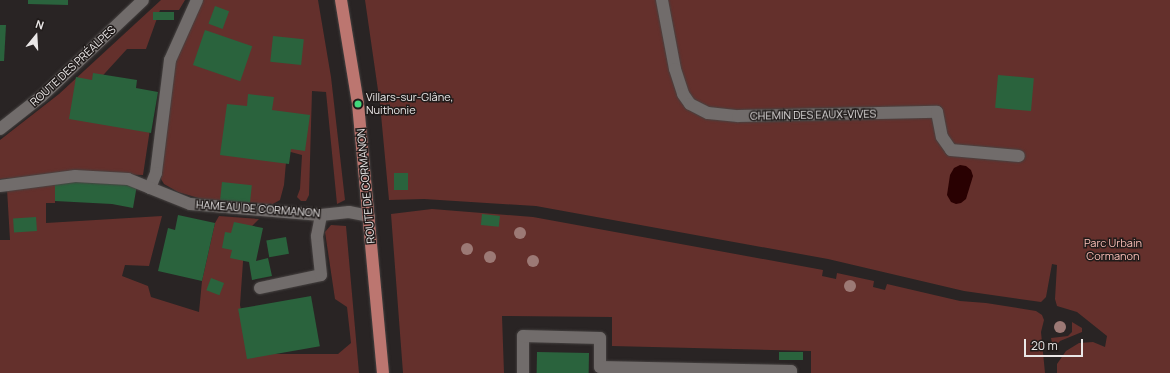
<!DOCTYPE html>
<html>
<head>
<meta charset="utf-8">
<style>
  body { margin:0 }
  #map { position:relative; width:1170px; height:373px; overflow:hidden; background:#292424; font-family:Manrope,sans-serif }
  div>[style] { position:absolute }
  .green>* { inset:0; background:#64302c }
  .water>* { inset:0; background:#290102 }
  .building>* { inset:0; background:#2a633d; transform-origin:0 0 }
  .roads { filter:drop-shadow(0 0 1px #464241) drop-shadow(0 0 1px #464241) }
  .minor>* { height:12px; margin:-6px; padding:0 6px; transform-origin:6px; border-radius:6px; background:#716c6b }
  .major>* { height:12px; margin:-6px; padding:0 6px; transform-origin:6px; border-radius:6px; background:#bc7670 }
  .trees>* { width:12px; height:12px; margin:-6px; border-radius:50%; background:#9c7975 }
  .dots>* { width:11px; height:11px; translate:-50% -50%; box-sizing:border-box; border:2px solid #201b1a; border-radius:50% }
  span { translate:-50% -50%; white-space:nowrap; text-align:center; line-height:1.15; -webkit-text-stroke:3px #201b1a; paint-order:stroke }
  .street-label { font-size:11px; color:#eae7e7 }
  .poi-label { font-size:11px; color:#eae7e7 }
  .left { translate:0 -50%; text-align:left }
  .park-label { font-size:11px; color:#fabeb7 }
  .north { position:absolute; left:16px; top:16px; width:40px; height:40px; -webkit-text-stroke:3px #201b1a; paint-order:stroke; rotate:18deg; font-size:11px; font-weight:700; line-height:16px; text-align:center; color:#eae7e7 }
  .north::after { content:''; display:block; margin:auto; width:14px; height:18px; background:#eae7e7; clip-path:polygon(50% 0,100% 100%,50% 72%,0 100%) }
  .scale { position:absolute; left:1024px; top:339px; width:59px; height:18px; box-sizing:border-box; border:2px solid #eae7e7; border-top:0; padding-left:5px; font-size:12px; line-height:14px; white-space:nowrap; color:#eae7e7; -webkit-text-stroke:3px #201b1a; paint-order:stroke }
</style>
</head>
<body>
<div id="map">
  <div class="green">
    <div style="clip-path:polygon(161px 0,185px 0,179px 10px,160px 10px,146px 49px,127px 49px,85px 95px,150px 129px,143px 175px,80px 173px,0 179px,0 140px,59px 94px)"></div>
    <div style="clip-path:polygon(200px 0,318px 0,331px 77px,345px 200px,337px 204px,326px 92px,312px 91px,309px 195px,306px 201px,301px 201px,297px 197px,300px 189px,302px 155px,287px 151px,284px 185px,280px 200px,271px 205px,202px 199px,178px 192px,164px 184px,161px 179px,174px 64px)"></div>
    <div style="clip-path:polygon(365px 0,1170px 0,1170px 373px,1057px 373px,1057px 364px,1066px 351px,1079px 343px,1093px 342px,1105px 347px,1107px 336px,1077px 312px,1057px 306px,1055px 299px,1057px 265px,1052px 264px,1046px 297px,1041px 302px,964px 291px,828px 259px,536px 206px,424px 199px,389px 200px,380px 104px)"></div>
    <div style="clip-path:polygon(55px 184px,55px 203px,46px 203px,46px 223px,162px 216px,149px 266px,125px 265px,122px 276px,148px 286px,151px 297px,199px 312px,202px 281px,215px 223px,219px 216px,259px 219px,245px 233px,240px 305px,250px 354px,338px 354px,351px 343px,347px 307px,335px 299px,325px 232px,331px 225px,346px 226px,359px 373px,0 373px,0 240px,10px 240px,7px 189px)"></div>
    <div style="clip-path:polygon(432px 209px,533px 217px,823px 270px,822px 276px,836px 279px,837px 273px,874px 281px,873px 287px,885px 290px,887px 284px,960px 301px,986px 303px,1036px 311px,1042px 315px,1044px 320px,1041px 332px,1045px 373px,811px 373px,811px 351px,612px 346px,612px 317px,502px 316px,504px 373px,403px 373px,391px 214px)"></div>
    <div style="clip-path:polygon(1072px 322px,1082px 328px,1082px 332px,1060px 341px,1053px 349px,1051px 338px,1068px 336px,1072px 332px)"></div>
  </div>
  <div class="water">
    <div style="clip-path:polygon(960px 165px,966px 166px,971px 170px,973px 176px,966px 199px,961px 203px,956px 204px,951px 202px,947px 195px,950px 175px,954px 168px)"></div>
  </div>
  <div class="building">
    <div style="clip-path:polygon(28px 0,68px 0,68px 5px,28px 4px)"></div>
    <div style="left:215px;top:6px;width:15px;height:19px;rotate:20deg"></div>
    <div style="left:153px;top:12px;width:21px;height:8px"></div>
    <div style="clip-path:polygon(0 25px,6px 25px,4px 61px,0 61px)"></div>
    <div style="left:205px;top:30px;width:50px;height:37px;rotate:19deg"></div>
    <div style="left:273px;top:36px;width:31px;height:26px;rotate:6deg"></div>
    <div style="clip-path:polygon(93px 73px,137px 80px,136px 88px,158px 92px,151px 133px,69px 119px,76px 77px,92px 80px)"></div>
    <div style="left:998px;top:75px;width:36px;height:33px;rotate:5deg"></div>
    <div style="clip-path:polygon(248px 94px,274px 97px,272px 110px,310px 115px,305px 151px,291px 149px,289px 164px,220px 155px,227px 104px,247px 106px)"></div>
    <div style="left:394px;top:173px;width:14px;height:17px"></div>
    <div style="clip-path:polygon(70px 180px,137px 185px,133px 208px,112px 204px,55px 201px,55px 182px)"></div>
    <div style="left:222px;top:182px;width:30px;height:20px;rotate:6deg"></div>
    <div style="left:482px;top:214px;width:18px;height:11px;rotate:6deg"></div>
    <div style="clip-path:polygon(178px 215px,215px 223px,202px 281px,158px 271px,168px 228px,175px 230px)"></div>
    <div style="left:36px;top:217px;width:14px;height:23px;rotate:86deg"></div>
    <div style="clip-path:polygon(234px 222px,263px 228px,256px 261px,268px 258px,272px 276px,252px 280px,249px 262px,230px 258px,232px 250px,222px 248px,225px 232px,231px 233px)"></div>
    <div style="left:286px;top:237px;width:17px;height:20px;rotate:80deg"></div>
    <div style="left:211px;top:278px;width:14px;height:13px;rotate:21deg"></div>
    <div style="left:311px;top:296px;width:51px;height:74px;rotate:80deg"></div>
    <div style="left:537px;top:352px;width:52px;height:21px;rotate:1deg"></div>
    <div style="left:779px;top:352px;width:24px;height:8px"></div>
  </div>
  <div class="roads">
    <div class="minor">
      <div style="left:197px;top:0;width:66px;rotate:114.2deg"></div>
      <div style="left:170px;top:60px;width:114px;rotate:97.1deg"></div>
      <div style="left:156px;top:173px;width:16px;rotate:112deg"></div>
      <div style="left:150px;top:188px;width:43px;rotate:21.8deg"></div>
      <div style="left:190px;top:204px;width:131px;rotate:4.8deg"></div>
      <div style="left:321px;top:215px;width:28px;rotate:-6deg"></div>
      <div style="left:349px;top:212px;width:20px;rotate:11deg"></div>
      <div style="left:662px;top:0;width:70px;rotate:79.3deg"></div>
      <div style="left:675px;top:69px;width:26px;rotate:72deg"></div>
      <div style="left:683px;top:94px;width:12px;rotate:55deg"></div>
      <div style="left:690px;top:104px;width:20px;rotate:27deg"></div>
      <div style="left:708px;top:113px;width:30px;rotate:6deg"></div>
      <div style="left:738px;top:116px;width:199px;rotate:-1.2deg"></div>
      <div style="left:937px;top:112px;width:25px;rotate:79deg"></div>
      <div style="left:942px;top:137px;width:16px;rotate:55deg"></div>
      <div style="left:951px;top:150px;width:68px;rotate:5deg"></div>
      <div style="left:0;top:129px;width:53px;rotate:-38.2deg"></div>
      <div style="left:42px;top:96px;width:139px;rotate:-43.5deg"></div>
      <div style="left:0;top:186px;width:76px;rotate:-7.6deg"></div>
      <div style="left:75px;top:176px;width:53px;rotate:3.2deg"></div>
      <div style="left:128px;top:179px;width:24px;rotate:22deg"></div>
      <div style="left:260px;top:288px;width:62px;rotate:-12deg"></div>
      <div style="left:321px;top:275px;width:39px;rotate:-96deg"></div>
      <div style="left:317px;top:236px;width:21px;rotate:-79deg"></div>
      <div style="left:523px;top:373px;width:37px;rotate:-90deg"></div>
      <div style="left:523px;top:336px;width:77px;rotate:1.5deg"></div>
      <div style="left:600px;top:338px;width:29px;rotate:90deg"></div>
      <div style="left:600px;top:367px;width:191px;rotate:1.2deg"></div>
      <div style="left:791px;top:371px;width:2px;rotate:90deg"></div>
    </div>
    <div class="major">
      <div style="left:341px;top:0;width:105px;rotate:80.7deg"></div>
      <div style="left:358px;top:104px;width:270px;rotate:84.7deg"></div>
    </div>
  </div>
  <div class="trees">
    <div style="left:520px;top:233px"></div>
    <div style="left:467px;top:249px"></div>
    <div style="left:490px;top:257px"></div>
    <div style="left:533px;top:261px"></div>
    <div style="left:850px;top:286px"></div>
    <div style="left:1060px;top:327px"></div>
  </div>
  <div class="dots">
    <div style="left:358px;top:104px;background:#42d77b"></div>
  </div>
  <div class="street-label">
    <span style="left:73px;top:66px;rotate:-43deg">ROUTE DES PRÉALPES</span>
    <span style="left:813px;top:115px;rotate:-1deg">CHEMIN DES EAUX-VIVES</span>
    <span style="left:366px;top:186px;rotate:-95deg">ROUTE DE CORMANON</span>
    <span style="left:258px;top:209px;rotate:4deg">HAMEAU DE CORMANON</span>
  </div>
  <div class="poi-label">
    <span class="left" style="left:366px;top:104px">Villars-sur-Glâne,<br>Nuithonie</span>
  </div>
  <div class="park-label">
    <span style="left:1113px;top:250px">Parc Urbain<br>Cormanon</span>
  </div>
  <div class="north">N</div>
  <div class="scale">20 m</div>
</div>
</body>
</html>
